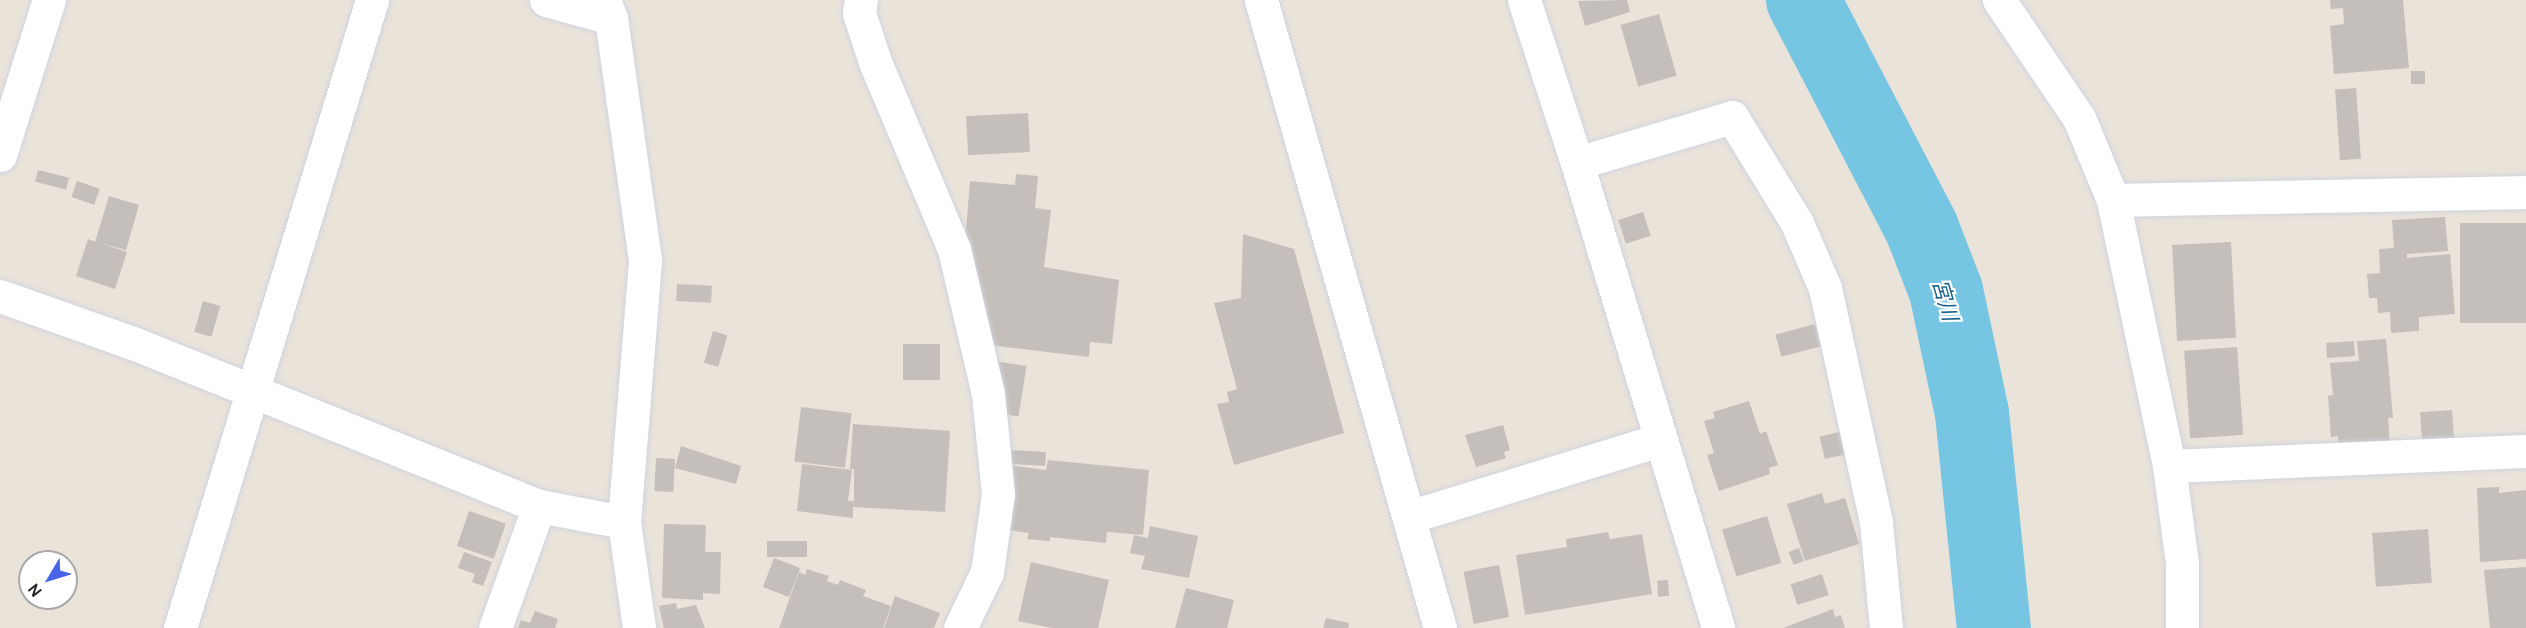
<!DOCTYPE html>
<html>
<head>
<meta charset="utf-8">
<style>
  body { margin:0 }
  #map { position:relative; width:2526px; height:628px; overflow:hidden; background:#e9e3da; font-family:Cabin,"Noto Sans JP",sans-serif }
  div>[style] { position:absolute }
  .river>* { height:74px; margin:-37px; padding:0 37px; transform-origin:37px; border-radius:37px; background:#76c5e2 }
  .building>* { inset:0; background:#c4bfba; transform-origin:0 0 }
  .roads { filter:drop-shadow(0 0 2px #d0d3df) drop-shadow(0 0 2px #d0d3df) }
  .minor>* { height:33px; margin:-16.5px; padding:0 16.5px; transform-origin:16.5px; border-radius:16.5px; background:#fff }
  .tertiary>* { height:33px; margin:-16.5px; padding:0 16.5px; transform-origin:16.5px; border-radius:16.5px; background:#fff }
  span { translate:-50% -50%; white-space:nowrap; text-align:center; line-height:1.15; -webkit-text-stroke:4.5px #fff; paint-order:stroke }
  .water-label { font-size:21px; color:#196289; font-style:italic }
  .north { position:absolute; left:18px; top:550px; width:60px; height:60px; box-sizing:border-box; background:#fff; border:2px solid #a9a9a9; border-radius:50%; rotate:232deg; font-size:16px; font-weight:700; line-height:24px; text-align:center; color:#272727 }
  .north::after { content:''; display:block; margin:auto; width:21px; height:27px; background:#4865e8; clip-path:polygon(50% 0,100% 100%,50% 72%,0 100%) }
</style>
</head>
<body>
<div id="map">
  <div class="river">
    <div style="left:1803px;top:0;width:258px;rotate:62.5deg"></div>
    <div style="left:1922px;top:229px;width:66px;rotate:68.8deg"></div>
    <div style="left:1946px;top:291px;width:125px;rotate:78deg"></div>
    <div style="left:1972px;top:413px;width:216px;rotate:84.2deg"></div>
  </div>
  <div class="building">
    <div style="clip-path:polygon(1627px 0,1630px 12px,1585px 26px,1578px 1px)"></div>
    <div style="clip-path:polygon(2330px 0,2403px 0,2409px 68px,2334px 74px,2330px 26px,2344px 24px,2343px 8px,2331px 9px)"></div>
    <div style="left:1659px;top:14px;width:64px;height:40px;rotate:74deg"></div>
    <div style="left:2411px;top:71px;width:14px;height:13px"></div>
    <div style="left:2356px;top:88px;width:71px;height:21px;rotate:86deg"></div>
    <div style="left:1028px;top:113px;width:39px;height:62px;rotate:87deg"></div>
    <div style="left:38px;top:170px;width:32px;height:12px;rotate:14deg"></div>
    <div style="clip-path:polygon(1016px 174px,1038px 176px,1035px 208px,1051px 210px,1044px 267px,1119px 280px,1112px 344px,1090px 342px,1089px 357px,972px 343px,963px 267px,970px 181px,1015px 185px)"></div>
    <div style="left:77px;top:181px;width:24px;height:17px;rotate:19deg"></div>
    <div style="clip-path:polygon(109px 196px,139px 205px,126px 250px,100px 243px,127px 252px,115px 289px,76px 276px,88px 239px,95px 242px)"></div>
    <div style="left:1643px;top:212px;width:25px;height:26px;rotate:72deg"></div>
    <div style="clip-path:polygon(2445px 217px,2448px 251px,2407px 254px,2407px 258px,2450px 254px,2455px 314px,2419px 317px,2419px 331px,2391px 333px,2390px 312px,2378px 313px,2377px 298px,2369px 298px,2367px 274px,2380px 273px,2379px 249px,2394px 248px,2392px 220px)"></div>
    <div style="left:2526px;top:223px;width:100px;height:66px;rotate:90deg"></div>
    <div style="clip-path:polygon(1243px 234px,1294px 249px,1344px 433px,1234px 465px,1217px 404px,1229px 402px,1227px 392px,1237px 389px,1214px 303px,1241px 298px)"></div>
    <div style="left:2231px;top:242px;width:96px;height:59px;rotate:87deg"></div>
    <div style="left:677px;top:284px;width:35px;height:17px;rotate:3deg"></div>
    <div style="left:203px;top:301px;width:18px;height:32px;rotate:16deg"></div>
    <div style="left:1815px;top:324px;width:23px;height:41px;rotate:75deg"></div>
    <div style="left:713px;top:331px;width:15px;height:33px;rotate:16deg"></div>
    <div style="clip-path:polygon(2386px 339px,2393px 418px,2388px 418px,2390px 446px,2339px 450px,2338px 436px,2331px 437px,2328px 396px,2333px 395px,2330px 363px,2359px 361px,2357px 341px)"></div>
    <div style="left:2354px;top:341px;width:15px;height:28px;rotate:86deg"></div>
    <div style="left:903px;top:344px;width:37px;height:36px"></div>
    <div style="left:2237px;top:347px;width:88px;height:53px;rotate:86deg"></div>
    <div style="left:988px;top:360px;width:39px;height:51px;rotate:9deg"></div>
    <div style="clip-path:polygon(1749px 401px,1760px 434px,1766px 431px,1778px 465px,1769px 468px,1770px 474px,1719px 491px,1707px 455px,1714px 453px,1704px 421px,1715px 418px,1713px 412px)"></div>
    <div style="left:801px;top:407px;width:51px;height:55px;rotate:7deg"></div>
    <div style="left:2452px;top:410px;width:31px;height:32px;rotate:86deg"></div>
    <div style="clip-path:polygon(853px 424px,950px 431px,945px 512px,853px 507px,853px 518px,797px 511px,802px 464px,852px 470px,848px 501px,854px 501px,854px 469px,850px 469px)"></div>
    <div style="clip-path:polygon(1503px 425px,1510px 450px,1504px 452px,1506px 458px,1476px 467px,1465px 435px)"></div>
    <div style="left:1844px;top:431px;width:23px;height:25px;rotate:77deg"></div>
    <div style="clip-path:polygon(681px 446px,741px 466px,736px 484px,675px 468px)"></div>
    <div style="left:1010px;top:450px;width:36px;height:14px;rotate:3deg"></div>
    <div style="left:656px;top:458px;width:19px;height:33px;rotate:3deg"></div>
    <div style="clip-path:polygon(1048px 460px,1149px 470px,1143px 535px,1107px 532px,1106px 543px,1050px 537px,1050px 541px,1027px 539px,1029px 533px,1001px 529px,1009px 465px,1046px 470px)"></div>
    <div style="clip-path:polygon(2499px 487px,2499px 493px,2526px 490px,2526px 559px,2480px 562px,2477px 488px)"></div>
    <div style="clip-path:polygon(1822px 493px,1825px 504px,1845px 498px,1859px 544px,1805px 561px,1787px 504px)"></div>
    <div style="left:469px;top:511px;width:39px;height:37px;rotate:19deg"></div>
    <div style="left:1767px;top:516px;width:49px;height:47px;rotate:73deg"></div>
    <div style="clip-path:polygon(664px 524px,706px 525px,705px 552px,721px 552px,720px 594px,703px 593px,703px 600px,662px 598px)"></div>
    <div style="clip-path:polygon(1150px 526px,1198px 536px,1189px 578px,1141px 569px,1145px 556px,1130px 553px,1134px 535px,1148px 538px)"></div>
    <div style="left:2428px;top:529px;width:54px;height:56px;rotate:86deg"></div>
    <div style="clip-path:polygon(1608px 532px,1610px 539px,1642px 534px,1652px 594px,1525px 615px,1516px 555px,1567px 547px,1566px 539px)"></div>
    <div style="left:767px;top:541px;width:40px;height:16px"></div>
    <div style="left:1799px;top:548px;width:14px;height:11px;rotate:69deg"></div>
    <div style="clip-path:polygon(464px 552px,492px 562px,483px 586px,472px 582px,475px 574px,458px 568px)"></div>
    <div style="left:774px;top:558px;width:28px;height:31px;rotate:21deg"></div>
    <div style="clip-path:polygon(1031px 562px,1109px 580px,1098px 628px,1052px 628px,1018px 621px)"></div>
    <div style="left:1499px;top:565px;width:53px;height:36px;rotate:79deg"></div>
    <div style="clip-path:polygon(2526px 567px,2526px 628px,2490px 628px,2484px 570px)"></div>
    <div style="clip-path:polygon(807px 569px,829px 576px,827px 581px,838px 585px,840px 580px,866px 590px,863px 596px,891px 606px,883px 628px,779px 628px,799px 572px,805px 575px)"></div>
    <div style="left:1822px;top:574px;width:22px;height:33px;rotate:72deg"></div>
    <div style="left:1668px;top:580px;width:16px;height:11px;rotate:86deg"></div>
    <div style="clip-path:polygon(1186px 588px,1234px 600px,1227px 628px,1175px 628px)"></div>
    <div style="clip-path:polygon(895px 596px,940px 613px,934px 628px,884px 628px)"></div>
    <div style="clip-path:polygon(676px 603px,677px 609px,696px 605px,705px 628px,664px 628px,659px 606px)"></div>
    <div style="clip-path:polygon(1833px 609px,1835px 617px,1841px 615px,1845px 628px,1783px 628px)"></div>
    <div style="clip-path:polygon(535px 611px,558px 619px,555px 628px,518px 628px,521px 620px,530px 623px)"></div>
    <div style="clip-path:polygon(1326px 618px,1349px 623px,1348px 628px,1323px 628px)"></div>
  </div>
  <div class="roads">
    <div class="minor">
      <div style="left:546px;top:0;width:67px;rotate:15.5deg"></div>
      <div style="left:604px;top:0;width:19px;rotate:69deg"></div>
      <div style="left:611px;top:18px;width:245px;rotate:82deg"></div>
      <div style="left:645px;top:261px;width:262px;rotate:94.6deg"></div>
      <div style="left:624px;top:522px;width:107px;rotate:81.9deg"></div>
      <div style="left:861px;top:0;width:13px;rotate:99deg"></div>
      <div style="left:859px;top:13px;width:52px;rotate:71.9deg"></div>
      <div style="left:875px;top:62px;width:203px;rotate:67.1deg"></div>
      <div style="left:954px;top:249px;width:149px;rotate:76.8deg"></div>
      <div style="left:988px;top:394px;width:100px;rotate:84.3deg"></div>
      <div style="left:998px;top:494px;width:79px;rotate:98deg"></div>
      <div style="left:987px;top:572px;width:62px;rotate:115.7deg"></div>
      <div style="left:1524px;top:0;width:171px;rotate:72deg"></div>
      <div style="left:1577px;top:163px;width:162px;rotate:-16.5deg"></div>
      <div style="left:1732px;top:117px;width:124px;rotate:58.5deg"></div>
      <div style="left:1797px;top:223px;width:71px;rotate:66.7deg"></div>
      <div style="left:1825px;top:288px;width:239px;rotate:77.7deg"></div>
      <div style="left:1876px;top:522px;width:106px;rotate:84.6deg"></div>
      <div style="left:1999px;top:0;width:143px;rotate:55.9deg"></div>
      <div style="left:2079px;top:118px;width:89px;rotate:67.5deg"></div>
      <div style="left:2113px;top:200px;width:272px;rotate:78.1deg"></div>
      <div style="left:2169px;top:466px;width:99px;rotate:82.4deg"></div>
      <div style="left:2182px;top:564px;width:64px;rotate:90deg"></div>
      <div style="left:0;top:155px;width:163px;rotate:-72.5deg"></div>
      <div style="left:1577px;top:163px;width:486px;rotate:73.1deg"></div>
      <div style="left:2113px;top:200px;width:413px;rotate:-1.1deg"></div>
      <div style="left:0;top:296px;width:141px;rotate:19.5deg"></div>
      <div style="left:133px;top:343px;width:437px;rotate:21.9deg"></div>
      <div style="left:539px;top:506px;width:86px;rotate:10.7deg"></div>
      <div style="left:2169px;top:466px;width:357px;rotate:-2.4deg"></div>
      <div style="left:1409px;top:517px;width:262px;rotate:-17.1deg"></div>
      <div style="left:180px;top:628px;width:657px;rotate:-73deg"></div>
      <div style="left:495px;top:628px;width:130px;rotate:-70.2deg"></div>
    </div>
    <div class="tertiary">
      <div style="left:1261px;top:0;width:653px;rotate:74.09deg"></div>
    </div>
  </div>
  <div class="water-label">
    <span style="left:1945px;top:300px;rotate:74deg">宮川</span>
  </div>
  <div class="north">N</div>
</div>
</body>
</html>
